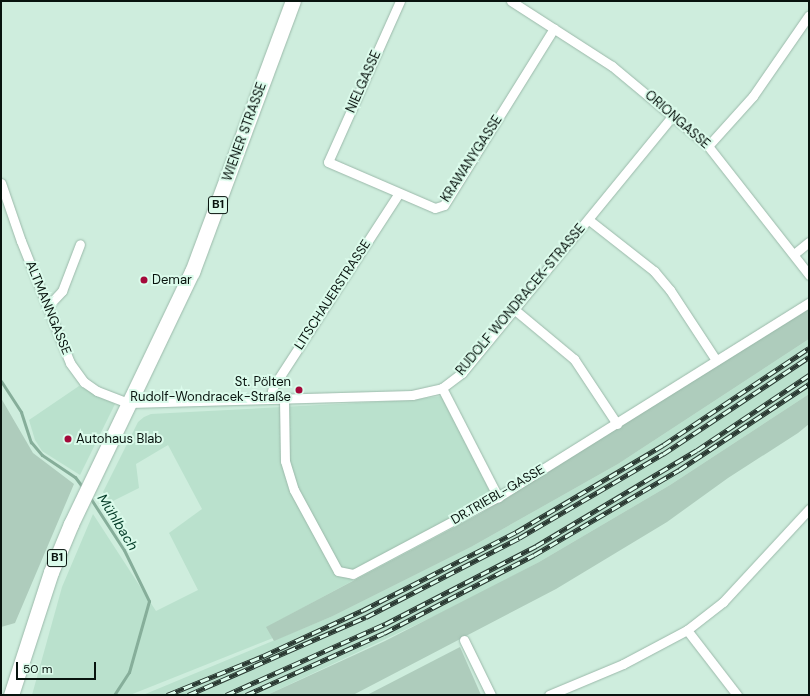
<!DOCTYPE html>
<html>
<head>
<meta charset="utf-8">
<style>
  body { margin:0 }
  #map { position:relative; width:810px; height:696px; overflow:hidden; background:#ceeddd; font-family:"DM Sans",sans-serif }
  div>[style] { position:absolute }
  .built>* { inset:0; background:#bae1cd }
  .green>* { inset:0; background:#aeccbc }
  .stream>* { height:3px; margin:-1.5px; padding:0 1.5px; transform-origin:1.5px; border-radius:1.5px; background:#86ae9a }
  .roads { filter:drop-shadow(0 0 1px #9bb9aa) drop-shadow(0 0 1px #9bb9aa) }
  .minor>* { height:9px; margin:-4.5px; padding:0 4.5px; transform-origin:4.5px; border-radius:4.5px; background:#fff }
  .primary>* { height:15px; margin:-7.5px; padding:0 7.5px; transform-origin:7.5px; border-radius:7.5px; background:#fff }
  .rail>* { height:4.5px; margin-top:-2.25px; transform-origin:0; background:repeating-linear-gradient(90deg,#dbfbeb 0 9px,#2a3932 0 18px); box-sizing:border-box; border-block:1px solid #2a3932 }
  .dots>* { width:11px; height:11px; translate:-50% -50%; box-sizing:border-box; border:2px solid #dbfbeb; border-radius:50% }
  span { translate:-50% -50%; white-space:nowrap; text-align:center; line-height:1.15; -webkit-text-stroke:4px #dbfbeb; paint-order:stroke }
  .shield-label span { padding:1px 3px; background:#dbfbeb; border:1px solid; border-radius:3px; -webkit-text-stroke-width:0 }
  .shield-label { font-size:12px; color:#08130e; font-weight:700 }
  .street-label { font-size:13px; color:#08130e }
  .poi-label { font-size:13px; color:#08130e }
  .left { translate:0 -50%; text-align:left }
  .right { translate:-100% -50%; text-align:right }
  .water-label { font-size:14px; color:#043c28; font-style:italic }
  .frame { position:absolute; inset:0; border:2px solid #08130e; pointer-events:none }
  .scale { position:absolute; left:16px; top:662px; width:80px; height:18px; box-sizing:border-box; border:2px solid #08130e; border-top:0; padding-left:5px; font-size:12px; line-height:14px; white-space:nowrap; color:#08130e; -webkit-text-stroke:3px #dbfbeb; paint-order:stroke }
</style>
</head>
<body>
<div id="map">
  <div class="built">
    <div style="clip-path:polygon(809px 339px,809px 394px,670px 485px,539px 562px,460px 604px,267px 695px,143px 695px,333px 616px,471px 547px,618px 464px)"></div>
    <div style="clip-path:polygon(79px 386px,115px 404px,80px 475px,42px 451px,35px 440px,29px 420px)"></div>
    <div style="clip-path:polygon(441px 396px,497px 503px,267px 627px,273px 638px,130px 695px,32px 695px,62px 587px,93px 514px,156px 611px,198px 590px,169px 533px,202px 509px,168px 445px,136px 464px,139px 488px,109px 503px,103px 492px,138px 422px,144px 417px,151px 414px,413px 400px)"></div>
  </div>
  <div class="green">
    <div style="clip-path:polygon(809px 309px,809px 339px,618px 464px,471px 547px,333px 616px,274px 641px,266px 627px,481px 513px)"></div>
    <div style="clip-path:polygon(809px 394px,809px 424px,798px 433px,728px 478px,667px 522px,556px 589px,353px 695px,267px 695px,385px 641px,539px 562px,670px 485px)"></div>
    <div style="clip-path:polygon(1px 398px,33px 453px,74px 484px,15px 623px,1px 627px)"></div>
    <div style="clip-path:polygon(460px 647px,481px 695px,367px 695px)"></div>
  </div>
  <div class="stream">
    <div style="left:1px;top:381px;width:37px;rotate:57deg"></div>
    <div style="left:21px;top:412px;width:32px;rotate:72deg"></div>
    <div style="left:31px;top:442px;width:17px;rotate:50deg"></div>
    <div style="left:42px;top:455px;width:40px;rotate:34deg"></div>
    <div style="left:75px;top:477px;width:15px;rotate:53deg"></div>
    <div style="left:89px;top:496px;width:64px;rotate:57.1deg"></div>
    <div style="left:124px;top:550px;width:57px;rotate:63.9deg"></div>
    <div style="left:149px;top:601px;width:74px;rotate:105.7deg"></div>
    <div style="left:129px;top:672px;width:27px;rotate:123deg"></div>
  </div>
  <div class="roads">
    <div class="minor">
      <div style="left:400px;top:1px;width:176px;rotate:114.1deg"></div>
      <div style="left:328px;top:162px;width:116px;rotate:23.3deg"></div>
      <div style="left:435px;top:208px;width:9px;rotate:-18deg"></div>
      <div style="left:444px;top:205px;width:208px;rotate:-58.1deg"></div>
      <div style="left:511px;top:1px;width:120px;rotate:32.8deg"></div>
      <div style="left:612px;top:66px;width:125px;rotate:39.8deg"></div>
      <div style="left:708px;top:146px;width:164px;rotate:51.9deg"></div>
      <div style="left:708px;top:146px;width:67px;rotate:-48deg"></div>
      <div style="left:753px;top:96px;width:98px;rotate:-55.3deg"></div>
      <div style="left:1px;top:183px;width:61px;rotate:71deg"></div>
      <div style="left:21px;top:241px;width:131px;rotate:68.1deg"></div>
      <div style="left:70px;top:363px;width:24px;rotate:54deg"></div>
      <div style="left:84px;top:382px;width:16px;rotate:35deg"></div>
      <div style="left:97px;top:391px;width:34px;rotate:21deg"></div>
      <div style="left:129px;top:403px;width:283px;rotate:-1.6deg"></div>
      <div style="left:412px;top:395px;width:31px;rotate:-13deg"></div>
      <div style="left:442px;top:388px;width:25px;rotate:-37deg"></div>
      <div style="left:462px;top:373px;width:333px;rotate:-50.7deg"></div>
      <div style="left:589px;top:220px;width:83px;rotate:38.1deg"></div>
      <div style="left:654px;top:271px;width:25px;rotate:50deg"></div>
      <div style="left:670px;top:290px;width:84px;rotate:56.7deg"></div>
      <div style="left:794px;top:254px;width:19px;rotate:-39deg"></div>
      <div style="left:48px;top:306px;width:21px;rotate:-47deg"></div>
      <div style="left:62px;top:291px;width:50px;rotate:-69deg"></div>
      <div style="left:515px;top:310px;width:77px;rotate:39.7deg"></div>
      <div style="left:574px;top:359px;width:78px;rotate:56.5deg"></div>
      <div style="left:442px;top:388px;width:123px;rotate:62.8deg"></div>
      <div style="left:270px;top:399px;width:12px;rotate:-76deg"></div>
      <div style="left:273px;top:387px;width:231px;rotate:-57deg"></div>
      <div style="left:284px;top:399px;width:62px;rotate:89.1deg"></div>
      <div style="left:285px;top:461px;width:30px;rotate:73deg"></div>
      <div style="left:294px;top:490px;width:92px;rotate:61.5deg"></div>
      <div style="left:338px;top:571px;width:15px;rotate:11deg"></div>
      <div style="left:353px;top:574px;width:164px;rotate:-28deg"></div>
      <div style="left:498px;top:497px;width:367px;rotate:-32deg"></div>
      <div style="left:687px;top:630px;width:82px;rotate:52.4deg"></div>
      <div style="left:464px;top:640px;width:61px;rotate:63.9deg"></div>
      <div style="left:549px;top:695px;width:80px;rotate:-22.7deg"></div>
      <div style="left:623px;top:664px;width:72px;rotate:-28deg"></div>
      <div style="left:687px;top:630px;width:46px;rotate:-37.9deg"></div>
      <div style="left:723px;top:602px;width:127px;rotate:-47.2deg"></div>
    </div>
    <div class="primary">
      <div style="left:11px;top:695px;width:129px;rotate:-72deg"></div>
      <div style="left:51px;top:572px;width:52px;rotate:-67.4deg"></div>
      <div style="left:71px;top:524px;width:280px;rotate:-64.4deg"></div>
      <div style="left:192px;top:272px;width:289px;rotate:-69.6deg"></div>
    </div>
  </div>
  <div class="rail">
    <div style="left:167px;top:695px;width:104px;rotate:-22.1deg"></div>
    <div style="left:263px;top:656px;width:110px;rotate:-24.7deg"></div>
    <div style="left:363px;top:610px;width:172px;rotate:-27deg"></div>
    <div style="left:516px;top:532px;width:171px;rotate:-30.6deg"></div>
    <div style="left:663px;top:445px;width:175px;rotate:-33.6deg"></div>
    <div style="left:188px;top:695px;width:194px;rotate:-23.7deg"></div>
    <div style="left:366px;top:617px;width:172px;rotate:-27.3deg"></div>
    <div style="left:519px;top:538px;width:167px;rotate:-30.3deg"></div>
    <div style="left:663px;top:454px;width:175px;rotate:-33.6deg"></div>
    <div style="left:226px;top:695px;width:174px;rotate:-24.1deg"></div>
    <div style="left:385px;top:624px;width:170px;rotate:-27.3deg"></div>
    <div style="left:536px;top:546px;width:187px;rotate:-30.8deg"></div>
    <div style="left:697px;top:450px;width:135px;rotate:-33.8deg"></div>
    <div style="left:246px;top:695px;width:151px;rotate:-24.2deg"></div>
    <div style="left:384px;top:633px;width:169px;rotate:-27.5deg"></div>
    <div style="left:534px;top:555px;width:168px;rotate:-30.4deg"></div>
    <div style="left:679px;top:470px;width:156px;rotate:-33.5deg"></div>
  </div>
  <div class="dots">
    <div style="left:144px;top:280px;background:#a4093a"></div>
    <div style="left:299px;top:390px;background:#a4093a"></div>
    <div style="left:68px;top:439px;background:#a4093a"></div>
  </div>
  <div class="shield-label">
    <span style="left:218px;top:205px">B1</span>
    <span style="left:57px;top:558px">B1</span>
  </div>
  <div class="street-label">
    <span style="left:364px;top:82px;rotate:-66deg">NIELGASSE</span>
    <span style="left:677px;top:120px;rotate:41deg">ORIONGASSE</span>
    <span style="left:245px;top:132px;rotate:-70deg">WIENER STRASSE</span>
    <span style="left:472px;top:159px;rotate:-57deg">KRAWANYGASSE</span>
    <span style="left:333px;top:295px;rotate:-57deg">LITSCHAUERSTRASSE</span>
    <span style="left:521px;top:300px;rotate:-50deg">RUDOLF WONDRACEK-STRASSE</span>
    <span style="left:48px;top:308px;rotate:68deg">ALTMANNGASSE</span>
    <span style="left:498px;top:495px;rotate:-30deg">DR.TRIEBL-GASSE</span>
  </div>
  <div class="poi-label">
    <span class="left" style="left:152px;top:280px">Demar</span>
    <span class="right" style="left:291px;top:390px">St. Pölten<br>Rudolf-Wondracek-Straße</span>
    <span class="left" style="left:76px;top:439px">Autohaus Blab</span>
  </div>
  <div class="water-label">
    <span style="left:118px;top:522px;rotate:58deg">Mühlbach</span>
  </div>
  <div class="frame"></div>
  <div class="scale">50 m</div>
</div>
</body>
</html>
